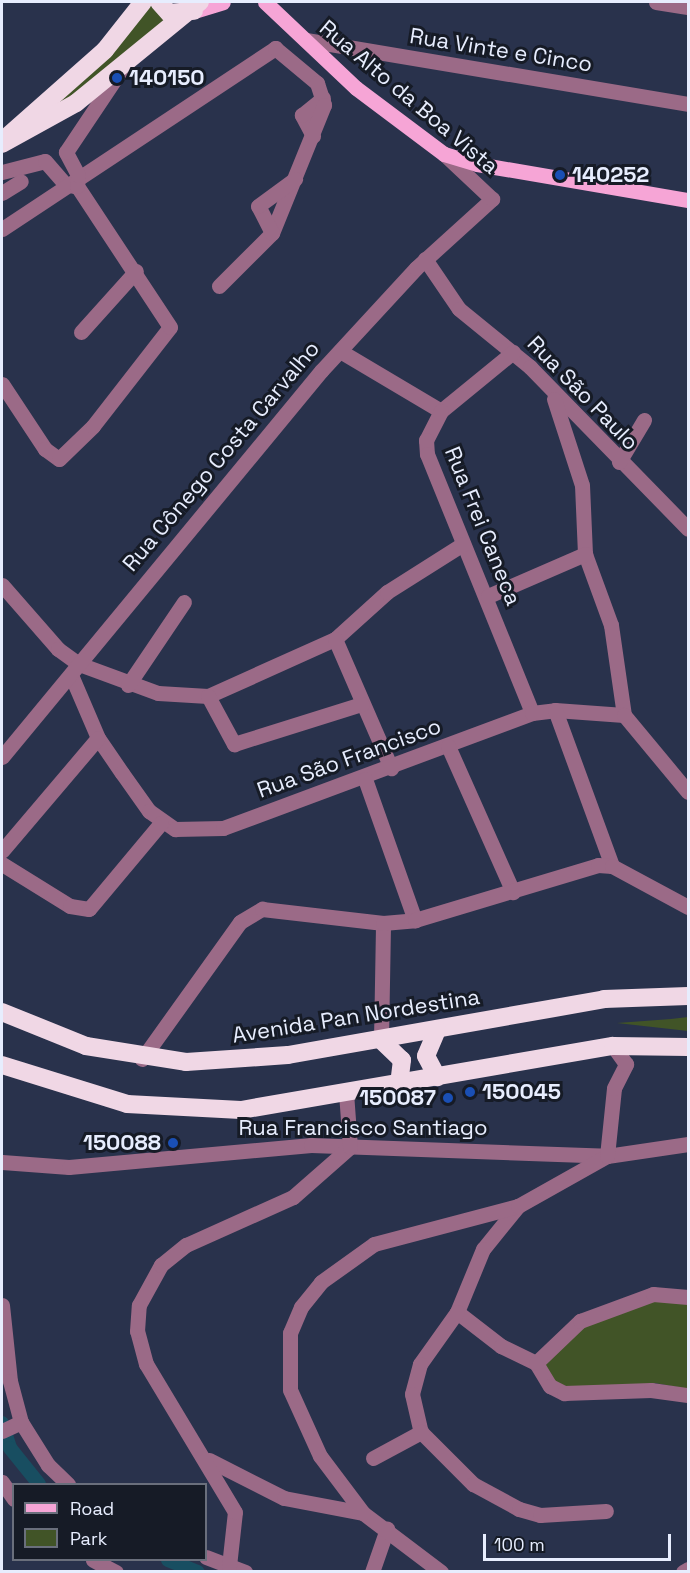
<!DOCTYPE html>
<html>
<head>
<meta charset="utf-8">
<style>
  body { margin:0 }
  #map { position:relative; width:690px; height:1573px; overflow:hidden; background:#29324c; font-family:"Space Grotesk",sans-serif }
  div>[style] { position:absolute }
  .green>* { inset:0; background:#415427 }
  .canal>* { height:14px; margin:-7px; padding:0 7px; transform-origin:7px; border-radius:7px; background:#184e61 }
  .minor>* { height:15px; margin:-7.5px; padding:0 7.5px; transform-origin:7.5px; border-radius:7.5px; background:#9b6a87 }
  .major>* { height:15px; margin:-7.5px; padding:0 7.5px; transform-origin:7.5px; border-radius:7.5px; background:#f6a5d6 }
  .highway>* { height:18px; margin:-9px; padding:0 9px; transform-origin:9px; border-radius:9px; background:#f0d7e5 }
  .dots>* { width:16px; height:16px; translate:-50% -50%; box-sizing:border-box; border:3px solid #161b26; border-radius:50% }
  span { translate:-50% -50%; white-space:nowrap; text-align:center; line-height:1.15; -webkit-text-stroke:6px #161b26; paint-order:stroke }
  .street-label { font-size:22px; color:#e7edfe }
  .poi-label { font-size:22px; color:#e7edfe; font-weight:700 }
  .left { translate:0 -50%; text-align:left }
  .right { translate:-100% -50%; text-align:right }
  .frame { position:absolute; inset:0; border:3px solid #e7edfe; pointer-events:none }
  .legend { position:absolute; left:12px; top:1483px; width:195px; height:78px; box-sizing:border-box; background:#161b26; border:2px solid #6a6f7c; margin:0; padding:8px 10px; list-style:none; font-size:18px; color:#e7edfe }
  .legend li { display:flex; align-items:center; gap:12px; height:30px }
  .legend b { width:30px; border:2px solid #6a6f7c }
  .scale { position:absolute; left:483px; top:1534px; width:188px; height:27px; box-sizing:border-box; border:3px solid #e7edfe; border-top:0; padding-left:8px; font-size:18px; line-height:21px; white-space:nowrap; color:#e7edfe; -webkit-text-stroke:4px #161b26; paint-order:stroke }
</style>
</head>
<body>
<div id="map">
  <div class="green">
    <div style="clip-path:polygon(149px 2px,178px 17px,78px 96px,29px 121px)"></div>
    <div style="clip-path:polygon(688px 1017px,688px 1031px,617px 1023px,671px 1019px)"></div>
    <div style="clip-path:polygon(637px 1301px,688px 1302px,688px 1389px,655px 1383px,586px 1392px,548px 1381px,539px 1364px,566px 1331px)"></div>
  </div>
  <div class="canal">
    <div style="left:2px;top:1423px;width:26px;rotate:72deg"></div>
    <div style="left:10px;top:1448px;width:46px;rotate:51.1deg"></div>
    <div style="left:168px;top:1560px;width:32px;rotate:22deg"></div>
  </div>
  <div class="minor">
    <div style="left:656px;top:2px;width:32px;rotate:9deg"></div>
    <div style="left:306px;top:40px;width:387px;rotate:9.5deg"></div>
    <div style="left:313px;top:136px;width:24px;rotate:-118deg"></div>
    <div style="left:302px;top:115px;width:27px;rotate:-39deg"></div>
    <div style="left:2px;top:172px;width:44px;rotate:-14.3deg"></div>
    <div style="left:45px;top:161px;width:30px;rotate:49deg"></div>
    <div style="left:65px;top:184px;width:9px;rotate:13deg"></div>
    <div style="left:2px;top:193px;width:22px;rotate:-32deg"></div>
    <div style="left:2px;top:229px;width:328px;rotate:-33.5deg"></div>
    <div style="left:275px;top:48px;width:55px;rotate:39.8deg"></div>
    <div style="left:317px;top:83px;width:23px;rotate:72deg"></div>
    <div style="left:324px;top:105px;width:138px;rotate:112.1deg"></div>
    <div style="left:272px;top:233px;width:75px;rotate:135deg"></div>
    <div style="left:272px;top:233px;width:30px;rotate:-117deg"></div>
    <div style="left:258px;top:206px;width:46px;rotate:-36.1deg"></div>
    <div style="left:425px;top:259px;width:60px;rotate:55.8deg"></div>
    <div style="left:459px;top:309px;width:92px;rotate:39.2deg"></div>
    <div style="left:530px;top:367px;width:226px;rotate:45.7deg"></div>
    <div style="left:81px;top:332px;width:82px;rotate:-48deg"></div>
    <div style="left:340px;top:351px;width:117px;rotate:30.7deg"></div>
    <div style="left:513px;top:352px;width:93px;rotate:140.7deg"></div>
    <div style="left:441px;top:411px;width:33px;rotate:117deg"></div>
    <div style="left:426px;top:440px;width:14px;rotate:86deg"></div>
    <div style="left:427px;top:454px;width:279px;rotate:67.9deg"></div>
    <div style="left:2px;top:384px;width:78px;rotate:56.5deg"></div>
    <div style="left:45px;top:449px;width:17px;rotate:36deg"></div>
    <div style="left:59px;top:459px;width:47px;rotate:-44.1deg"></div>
    <div style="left:93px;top:426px;width:125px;rotate:-52.1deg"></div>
    <div style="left:170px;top:327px;width:169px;rotate:-123.4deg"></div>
    <div style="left:77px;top:186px;width:11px;rotate:-85deg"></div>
    <div style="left:78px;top:175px;width:26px;rotate:-118deg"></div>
    <div style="left:66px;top:152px;width:102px;rotate:-56.2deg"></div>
    <div style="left:554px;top:399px;width:90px;rotate:72deg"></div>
    <div style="left:582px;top:485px;width:69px;rotate:87.5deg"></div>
    <div style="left:585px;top:554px;width:76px;rotate:69.9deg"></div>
    <div style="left:611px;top:625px;width:91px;rotate:81.8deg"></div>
    <div style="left:619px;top:462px;width:49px;rotate:-59.2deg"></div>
    <div style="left:2px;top:585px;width:85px;rotate:48.8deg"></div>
    <div style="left:58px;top:649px;width:26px;rotate:36deg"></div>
    <div style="left:79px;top:664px;width:84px;rotate:20.2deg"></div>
    <div style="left:158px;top:693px;width:50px;rotate:3.4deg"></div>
    <div style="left:208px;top:696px;width:139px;rotate:-24.2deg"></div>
    <div style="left:335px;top:639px;width:70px;rotate:-42.1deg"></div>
    <div style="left:387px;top:592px;width:90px;rotate:-32.3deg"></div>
    <div style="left:488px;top:596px;width:106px;rotate:-23.4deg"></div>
    <div style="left:335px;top:639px;width:141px;rotate:66.5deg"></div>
    <div style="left:71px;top:675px;width:69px;rotate:66.8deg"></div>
    <div style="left:98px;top:738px;width:42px;rotate:55.6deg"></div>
    <div style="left:122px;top:773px;width:47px;rotate:54.6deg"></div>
    <div style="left:149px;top:811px;width:32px;rotate:35deg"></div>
    <div style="left:175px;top:829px;width:48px;rotate:-1.2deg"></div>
    <div style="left:223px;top:828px;width:330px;rotate:-20.4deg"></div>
    <div style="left:532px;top:713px;width:23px;rotate:-7deg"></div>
    <div style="left:555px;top:710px;width:69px;rotate:4.1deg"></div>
    <div style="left:624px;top:715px;width:100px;rotate:50.3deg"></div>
    <div style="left:128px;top:685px;width:100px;rotate:-56deg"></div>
    <div style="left:208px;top:696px;width:55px;rotate:61.6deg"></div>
    <div style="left:234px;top:744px;width:134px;rotate:-17.4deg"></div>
    <div style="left:555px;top:710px;width:166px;rotate:69.9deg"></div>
    <div style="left:448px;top:746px;width:160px;rotate:66deg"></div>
    <div style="left:2px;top:757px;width:501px;rotate:-50.43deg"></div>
    <div style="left:321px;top:371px;width:140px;rotate:-47.3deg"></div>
    <div style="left:416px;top:268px;width:103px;rotate:-42.2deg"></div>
    <div style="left:492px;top:199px;width:66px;rotate:-136.8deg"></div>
    <div style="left:365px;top:779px;width:150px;rotate:70.5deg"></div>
    <div style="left:2px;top:851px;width:148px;rotate:-49.7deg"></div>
    <div style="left:2px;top:864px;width:80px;rotate:31.7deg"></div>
    <div style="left:70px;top:906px;width:19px;rotate:9deg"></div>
    <div style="left:89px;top:909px;width:112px;rotate:-50.1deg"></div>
    <div style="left:381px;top:1040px;width:117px;rotate:-89deg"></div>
    <div style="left:142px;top:1059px;width:168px;rotate:-54.4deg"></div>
    <div style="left:240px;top:922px;width:26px;rotate:-31deg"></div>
    <div style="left:262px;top:909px;width:122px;rotate:6.6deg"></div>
    <div style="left:383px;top:923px;width:32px;rotate:-5deg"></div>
    <div style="left:415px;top:920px;width:191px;rotate:-16.7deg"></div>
    <div style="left:598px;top:865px;width:14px;rotate:4deg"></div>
    <div style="left:612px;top:866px;width:86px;rotate:28.3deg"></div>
    <div style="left:2px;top:1162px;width:67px;rotate:4.3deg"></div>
    <div style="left:69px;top:1167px;width:243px;rotate:-5.2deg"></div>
    <div style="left:311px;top:1145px;width:296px;rotate:2.1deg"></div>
    <div style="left:607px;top:1156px;width:82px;rotate:-8.4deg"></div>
    <div style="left:518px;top:1206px;width:55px;rotate:129.1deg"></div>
    <div style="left:483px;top:1249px;width:68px;rotate:112.4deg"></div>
    <div style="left:457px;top:1312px;width:56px;rotate:37.7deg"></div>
    <div style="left:501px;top:1346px;width:39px;rotate:26deg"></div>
    <div style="left:536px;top:1363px;width:27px;rotate:59deg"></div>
    <div style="left:550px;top:1386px;width:16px;rotate:27deg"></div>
    <div style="left:564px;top:1393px;width:87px;rotate:-2deg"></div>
    <div style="left:651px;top:1390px;width:37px;rotate:8deg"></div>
    <div style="left:2px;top:1305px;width:76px;rotate:84deg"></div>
    <div style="left:10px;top:1381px;width:42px;rotate:75deg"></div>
    <div style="left:21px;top:1422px;width:51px;rotate:57.9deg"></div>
    <div style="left:48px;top:1465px;width:28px;rotate:44deg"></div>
    <div style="left:457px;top:1312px;width:64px;rotate:125.4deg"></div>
    <div style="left:420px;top:1364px;width:31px;rotate:105deg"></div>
    <div style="left:412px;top:1394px;width:39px;rotate:77deg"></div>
    <div style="left:421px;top:1432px;width:74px;rotate:45deg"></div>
    <div style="left:473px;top:1484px;width:52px;rotate:28.5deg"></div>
    <div style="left:519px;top:1509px;width:22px;rotate:16deg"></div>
    <div style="left:540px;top:1515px;width:66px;rotate:-3.5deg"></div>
    <div style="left:536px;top:1363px;width:61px;rotate:-43.7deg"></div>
    <div style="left:580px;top:1321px;width:78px;rotate:-20.3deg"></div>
    <div style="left:653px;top:1294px;width:35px;rotate:5deg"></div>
    <div style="left:2px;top:1431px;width:21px;rotate:-25deg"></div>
    <div style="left:373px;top:1458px;width:55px;rotate:-28.4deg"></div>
    <div style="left:209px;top:1460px;width:84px;rotate:26.9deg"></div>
    <div style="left:284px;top:1498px;width:80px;rotate:10.8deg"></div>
    <div style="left:2px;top:1482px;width:21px;rotate:55deg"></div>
    <div style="left:206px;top:1557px;width:42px;rotate:21deg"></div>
    <div style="left:93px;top:1560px;width:26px;rotate:28deg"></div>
    <div style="left:229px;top:1566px;width:54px;rotate:-83.7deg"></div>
    <div style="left:235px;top:1512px;width:173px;rotate:-121deg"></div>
    <div style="left:146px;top:1364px;width:34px;rotate:-105deg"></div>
    <div style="left:137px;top:1331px;width:26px;rotate:-86deg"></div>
    <div style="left:139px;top:1305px;width:46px;rotate:-61.2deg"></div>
    <div style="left:161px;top:1265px;width:32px;rotate:-39deg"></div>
    <div style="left:186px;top:1245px;width:117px;rotate:-24.2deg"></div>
    <div style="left:293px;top:1197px;width:76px;rotate:-41.3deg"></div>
    <div style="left:350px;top:1147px;width:54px;rotate:-94.2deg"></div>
    <div style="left:372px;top:1572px;width:46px;rotate:-70.8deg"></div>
    <div style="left:441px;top:1572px;width:98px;rotate:-142.9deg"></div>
    <div style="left:363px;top:1513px;width:71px;rotate:-127deg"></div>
    <div style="left:320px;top:1456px;width:72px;rotate:-114.4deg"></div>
    <div style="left:290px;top:1390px;width:57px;rotate:-90deg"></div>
    <div style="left:290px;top:1333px;width:28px;rotate:-67deg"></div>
    <div style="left:301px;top:1307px;width:32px;rotate:-51deg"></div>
    <div style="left:321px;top:1282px;width:65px;rotate:-35.6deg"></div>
    <div style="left:374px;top:1244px;width:149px;rotate:-14.8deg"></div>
    <div style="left:518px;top:1206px;width:102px;rotate:-29.3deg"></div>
    <div style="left:607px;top:1156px;width:68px;rotate:-84.1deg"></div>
    <div style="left:614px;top:1088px;width:27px;rotate:-63deg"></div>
    <div style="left:626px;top:1064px;width:22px;rotate:-126deg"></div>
    <div style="left:683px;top:1572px;width:6px;rotate:-31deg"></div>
  </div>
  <div class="major">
    <div style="left:265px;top:2px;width:125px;rotate:43.4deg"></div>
    <div style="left:356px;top:88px;width:110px;rotate:36.9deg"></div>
    <div style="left:444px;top:154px;width:34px;rotate:17deg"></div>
    <div style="left:477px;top:164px;width:214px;rotate:9.7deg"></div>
    <div style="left:194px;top:11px;width:30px;rotate:-17deg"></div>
  </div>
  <div class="highway">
    <div style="left:159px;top:2px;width:15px;rotate:48deg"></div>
    <div style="left:169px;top:13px;width:25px;rotate:-5deg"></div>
    <div style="left:9px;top:135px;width:128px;rotate:-41.5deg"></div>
    <div style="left:105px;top:50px;width:61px;rotate:-51.6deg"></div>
    <div style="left:2px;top:144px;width:85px;rotate:-29deg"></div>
    <div style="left:76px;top:103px;width:160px;rotate:-39.2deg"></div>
    <div style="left:2px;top:1012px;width:91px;rotate:22deg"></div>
    <div style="left:86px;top:1046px;width:101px;rotate:9.1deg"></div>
    <div style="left:186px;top:1062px;width:102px;rotate:-3.9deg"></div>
    <div style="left:288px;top:1055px;width:321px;rotate:-10deg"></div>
    <div style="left:604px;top:999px;width:84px;rotate:-2deg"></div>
    <div style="left:437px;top:1030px;width:28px;rotate:113deg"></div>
    <div style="left:426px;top:1056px;width:24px;rotate:62deg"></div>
    <div style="left:381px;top:1040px;width:29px;rotate:44deg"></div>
    <div style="left:402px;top:1060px;width:24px;rotate:97deg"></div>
    <div style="left:2px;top:1065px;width:131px;rotate:17.3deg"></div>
    <div style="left:127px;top:1104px;width:114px;rotate:3deg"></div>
    <div style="left:241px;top:1110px;width:377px;rotate:-9.8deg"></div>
    <div style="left:613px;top:1046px;width:75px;rotate:0.8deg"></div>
  </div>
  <div class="dots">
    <div style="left:117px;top:78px;background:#1a4fb4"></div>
    <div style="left:560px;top:175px;background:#1a4fb4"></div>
    <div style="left:470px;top:1092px;background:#1a4fb4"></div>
    <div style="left:448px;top:1098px;background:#1a4fb4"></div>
    <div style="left:173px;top:1143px;background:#1a4fb4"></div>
  </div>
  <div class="street-label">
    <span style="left:501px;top:50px;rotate:9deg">Rua Vinte e Cinco</span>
    <span style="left:409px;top:97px;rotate:40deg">Rua Alto da Boa Vista</span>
    <span style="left:583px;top:393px;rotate:46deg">Rua São Paulo</span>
    <span style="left:221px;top:456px;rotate:-50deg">Rua Cônego Costa Carvalho</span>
    <span style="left:483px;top:526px;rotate:68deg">Rua Frei Caneca</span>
    <span style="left:349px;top:758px;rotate:-20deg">Rua São Francisco</span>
    <span style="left:356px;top:1016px;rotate:-9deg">Avenida Pan Nordestina</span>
    <span style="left:363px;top:1128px">Rua Francisco Santiago</span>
  </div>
  <div class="poi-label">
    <span class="left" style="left:129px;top:78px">140150</span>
    <span class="left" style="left:572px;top:175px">140252</span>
    <span class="left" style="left:482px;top:1092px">150045</span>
    <span class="right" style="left:436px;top:1098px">150087</span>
    <span class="right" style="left:161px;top:1143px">150088</span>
  </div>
  <div class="frame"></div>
  <ul class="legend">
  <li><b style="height:8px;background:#f6a5d6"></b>Road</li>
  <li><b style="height:16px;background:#415427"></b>Park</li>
  </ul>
  <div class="scale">100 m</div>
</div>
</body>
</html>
